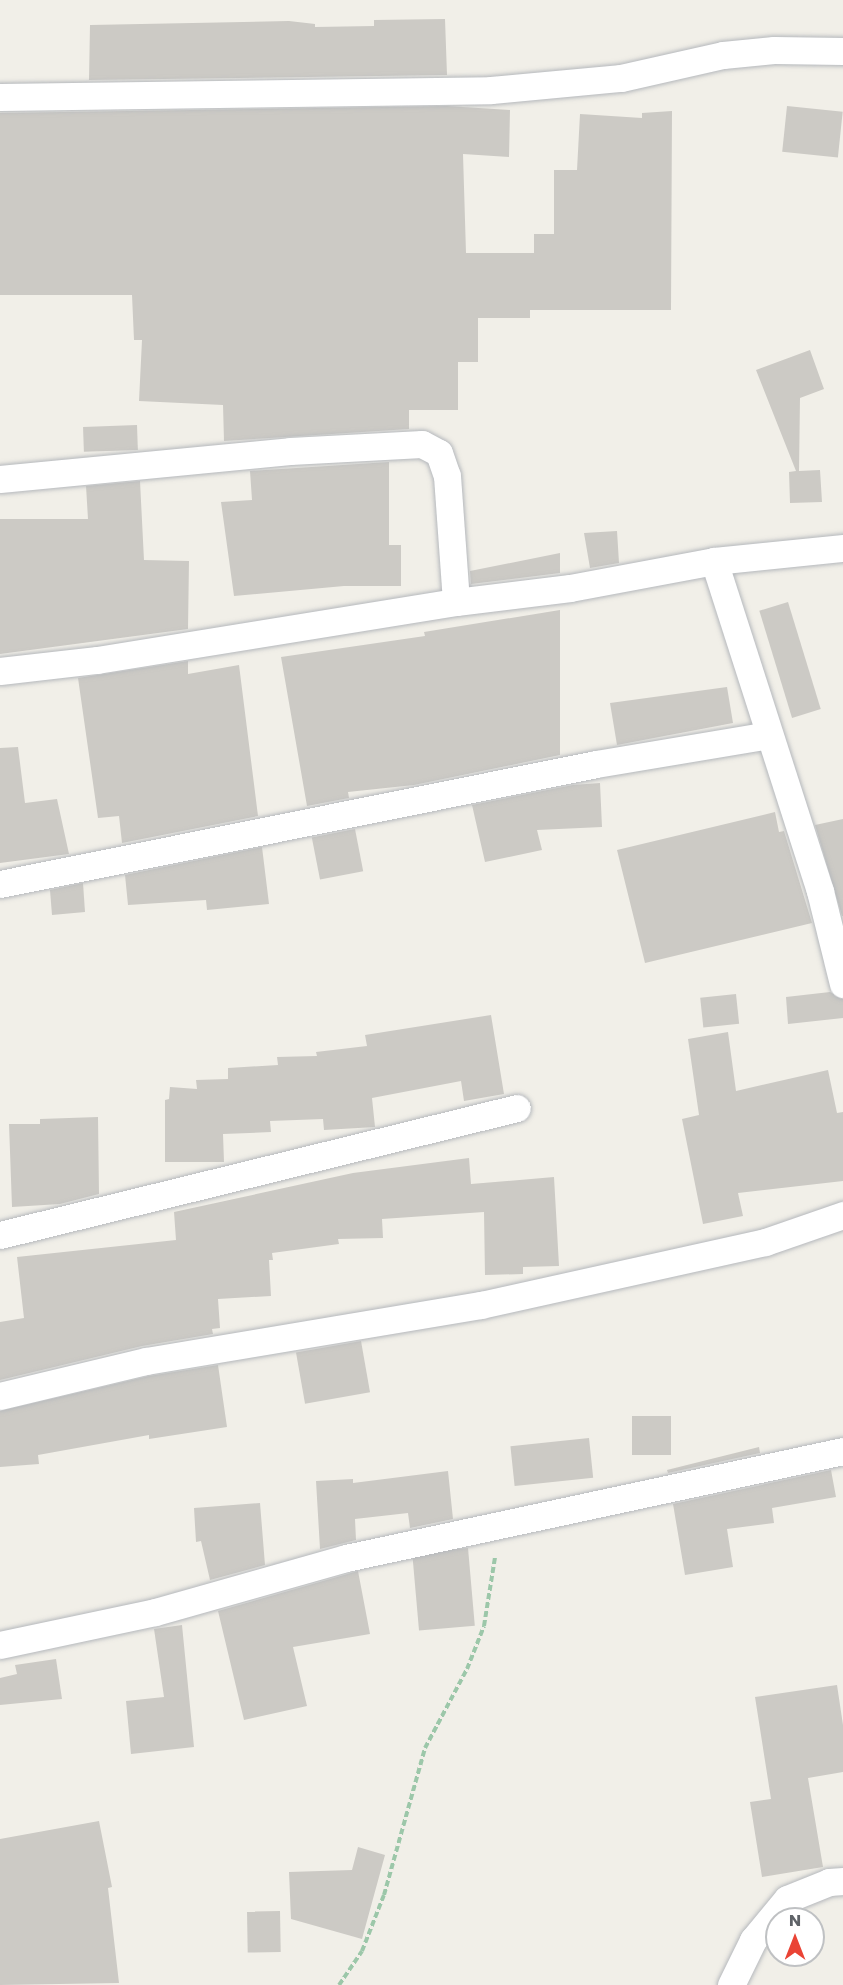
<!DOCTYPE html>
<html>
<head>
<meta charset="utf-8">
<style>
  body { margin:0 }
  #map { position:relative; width:843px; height:1985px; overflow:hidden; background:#f1efe8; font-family:Poppins,sans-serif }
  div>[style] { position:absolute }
  .building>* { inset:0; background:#cccac5; transform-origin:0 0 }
  .path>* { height:4px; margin-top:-2px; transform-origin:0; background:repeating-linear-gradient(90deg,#9cc7a9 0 6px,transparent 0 9px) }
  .roads { filter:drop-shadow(0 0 2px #b5b8bc) drop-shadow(0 0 2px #b5b8bc) }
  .street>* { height:27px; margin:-13.5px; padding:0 13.5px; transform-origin:13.5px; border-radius:13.5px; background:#fff }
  span { translate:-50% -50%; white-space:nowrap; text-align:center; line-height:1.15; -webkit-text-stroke:4.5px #fff; paint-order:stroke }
  .north { position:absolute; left:765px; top:1907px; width:60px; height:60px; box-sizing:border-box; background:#fff; border:2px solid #bfc1c3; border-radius:50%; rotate:0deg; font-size:16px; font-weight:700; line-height:24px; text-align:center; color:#5f6368 }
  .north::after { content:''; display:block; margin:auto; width:21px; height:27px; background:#ea4335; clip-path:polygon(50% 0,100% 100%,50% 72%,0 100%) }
</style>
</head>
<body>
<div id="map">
  <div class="building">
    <div style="clip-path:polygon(445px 19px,447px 75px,89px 80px,90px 25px,289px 21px,315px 24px,315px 27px,374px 26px,374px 20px)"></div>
    <div style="clip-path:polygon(447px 106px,510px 110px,509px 157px,463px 154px,466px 253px,534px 253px,534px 234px,554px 234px,554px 170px,577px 170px,580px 114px,642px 118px,642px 113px,672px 111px,671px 310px,530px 310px,530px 318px,478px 318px,478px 362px,458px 362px,458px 410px,409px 410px,409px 429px,224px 441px,223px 405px,139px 401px,142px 340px,134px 340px,132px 295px,0 295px,0 113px)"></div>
    <div style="left:787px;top:106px;width:56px;height:46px;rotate:6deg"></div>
    <div style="clip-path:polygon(810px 350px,824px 389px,800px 398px,799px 471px,820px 470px,822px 502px,790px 503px,789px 472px,796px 471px,756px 370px)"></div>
    <div style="left:137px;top:425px;width:25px;height:54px;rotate:88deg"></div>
    <div style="clip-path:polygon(389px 462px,389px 545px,401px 545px,401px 586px,344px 586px,234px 596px,221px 502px,252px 500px,250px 471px)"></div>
    <div style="clip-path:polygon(140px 481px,144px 560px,189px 561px,188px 629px,0 654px,0 519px,88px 519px,86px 486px)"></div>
    <div style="clip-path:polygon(617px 531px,619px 563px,590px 568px,584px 533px)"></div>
    <div style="clip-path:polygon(560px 553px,560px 573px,471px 584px,470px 571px)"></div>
    <div style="left:788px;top:602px;width:112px;height:30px;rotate:73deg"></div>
    <div style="clip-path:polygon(560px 610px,560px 755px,414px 785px,348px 792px,349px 798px,307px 806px,281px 657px,425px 636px,424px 632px)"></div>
    <div style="clip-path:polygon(188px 661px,188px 674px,239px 665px,258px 816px,122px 843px,119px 816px,98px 818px,78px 678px)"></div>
    <div style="clip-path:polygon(727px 687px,733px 723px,617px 745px,610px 703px)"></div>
    <div style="clip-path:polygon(18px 747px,25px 803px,57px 799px,69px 854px,0 863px,0 748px)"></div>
    <div style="clip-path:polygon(600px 783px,602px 827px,537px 830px,542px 850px,485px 862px,472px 805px,573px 785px)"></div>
    <div style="clip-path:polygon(775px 812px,779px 832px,784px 831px,812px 923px,645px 963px,617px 850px)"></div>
    <div style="clip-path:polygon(843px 819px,843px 916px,842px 916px,815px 825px)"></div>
    <div style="left:355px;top:829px;width:43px;height:44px;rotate:79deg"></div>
    <div style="clip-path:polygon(262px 847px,269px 904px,207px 910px,206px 900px,128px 905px,125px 875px)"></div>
    <div style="clip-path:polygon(83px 883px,85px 912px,52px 915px,50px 890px)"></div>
    <div style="clip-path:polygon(830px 992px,843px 999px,843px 1018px,788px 1024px,786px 997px)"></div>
    <div style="left:736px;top:994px;width:30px;height:36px;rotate:84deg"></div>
    <div style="clip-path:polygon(491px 1015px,504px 1094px,464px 1101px,461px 1081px,372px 1098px,375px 1127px,324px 1130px,323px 1119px,270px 1121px,271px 1132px,223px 1134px,224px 1162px,165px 1162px,165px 1100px,169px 1099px,170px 1087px,197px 1089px,196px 1080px,228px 1079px,228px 1068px,278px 1065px,277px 1057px,317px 1056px,316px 1052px,367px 1046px,365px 1035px)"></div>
    <div style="clip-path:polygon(728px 1032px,736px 1091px,828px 1070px,837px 1113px,843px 1112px,843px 1181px,738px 1193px,743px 1216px,703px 1224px,682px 1119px,699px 1115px,688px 1039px)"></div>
    <div style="clip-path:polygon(98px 1117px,99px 1194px,60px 1204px,12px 1207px,9px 1124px,40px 1124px,40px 1119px)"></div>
    <div style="clip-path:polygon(469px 1158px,471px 1184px,554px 1177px,559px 1266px,523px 1267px,523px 1274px,485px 1275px,484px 1212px,382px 1219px,383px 1238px,338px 1239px,339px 1244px,272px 1253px,273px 1260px,269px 1260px,271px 1296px,218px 1299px,220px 1328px,212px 1329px,213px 1334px,142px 1346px,0 1380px,0 1322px,24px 1318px,17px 1257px,176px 1240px,174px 1212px,353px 1173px)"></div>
    <div style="left:361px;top:1341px;width:52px;height:66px;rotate:80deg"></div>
    <div style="clip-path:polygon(218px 1365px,227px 1427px,149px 1439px,149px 1435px,38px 1455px,39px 1464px,0 1467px,0 1411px,149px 1376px)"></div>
    <div style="left:632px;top:1416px;width:39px;height:39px"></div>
    <div style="left:589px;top:1438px;width:40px;height:79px;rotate:84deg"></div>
    <div style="clip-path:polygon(759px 1447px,760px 1453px,668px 1473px,667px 1470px)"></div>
    <div style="clip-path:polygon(831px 1470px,836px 1497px,772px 1508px,774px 1523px,727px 1529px,733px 1567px,685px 1575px,673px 1504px)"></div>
    <div style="clip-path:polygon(448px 1471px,453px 1519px,410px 1528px,408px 1513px,355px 1519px,356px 1540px,320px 1549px,316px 1481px,353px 1479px,353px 1483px)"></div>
    <div style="clip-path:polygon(260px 1503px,265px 1565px,210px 1580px,201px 1541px,196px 1542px,194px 1508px)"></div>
    <div style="left:468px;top:1548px;width:78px;height:56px;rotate:85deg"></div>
    <div style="clip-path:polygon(358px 1571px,370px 1634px,293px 1647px,307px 1706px,244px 1720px,218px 1611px)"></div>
    <div style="clip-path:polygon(182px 1625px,194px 1747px,131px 1754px,126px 1701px,164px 1697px,154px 1629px)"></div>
    <div style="clip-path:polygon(56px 1659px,62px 1699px,0 1705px,0 1678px,17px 1674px,15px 1665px)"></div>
    <div style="clip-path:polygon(837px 1685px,843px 1725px,843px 1772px,808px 1778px,823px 1867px,762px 1877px,750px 1802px,771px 1799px,755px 1697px)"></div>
    <div style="clip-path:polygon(99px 1821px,112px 1887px,108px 1888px,119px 1983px,0 1985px,0 1839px)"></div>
    <div style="clip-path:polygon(358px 1847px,385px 1855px,362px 1939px,291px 1919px,289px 1872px,352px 1870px)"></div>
    <div style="left:280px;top:1911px;width:41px;height:33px;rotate:89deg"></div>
  </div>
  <div class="path">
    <div style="left:339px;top:1985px;width:41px;rotate:-55.9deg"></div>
    <div style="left:362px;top:1951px;width:60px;rotate:-68.6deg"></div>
    <div style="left:384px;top:1895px;width:153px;rotate:-74.4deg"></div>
    <div style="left:425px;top:1748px;width:89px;rotate:-62deg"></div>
    <div style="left:467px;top:1669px;width:46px;rotate:-68.4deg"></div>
    <div style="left:484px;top:1626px;width:70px;rotate:-80.9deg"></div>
  </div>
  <div class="roads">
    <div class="street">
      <div style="left:0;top:97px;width:491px;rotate:-0.8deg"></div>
      <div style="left:491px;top:90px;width:131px;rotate:-5.3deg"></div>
      <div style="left:621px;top:78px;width:105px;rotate:-12.7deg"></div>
      <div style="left:723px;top:55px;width:51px;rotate:-5.6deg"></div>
      <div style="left:774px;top:50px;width:69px;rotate:0.8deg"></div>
      <div style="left:0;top:479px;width:291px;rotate:-5.5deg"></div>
      <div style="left:290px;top:451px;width:132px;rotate:-3deg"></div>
      <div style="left:422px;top:444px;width:19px;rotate:28deg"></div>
      <div style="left:439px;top:453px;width:24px;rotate:71deg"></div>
      <div style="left:447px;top:476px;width:126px;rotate:85.9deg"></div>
      <div style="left:714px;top:561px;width:347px;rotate:72.2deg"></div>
      <div style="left:820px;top:891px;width:96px;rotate:76.1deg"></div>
      <div style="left:0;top:671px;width:98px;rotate:-6.5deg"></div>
      <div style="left:97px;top:660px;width:364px;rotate:-9.2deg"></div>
      <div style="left:456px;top:602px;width:115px;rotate:-7deg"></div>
      <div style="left:570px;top:588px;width:147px;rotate:-10.6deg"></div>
      <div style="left:714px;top:561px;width:130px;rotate:-5.8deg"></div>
      <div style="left:0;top:884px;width:608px;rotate:-11.38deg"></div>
      <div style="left:596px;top:764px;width:175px;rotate:-9.5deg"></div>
      <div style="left:0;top:1235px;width:532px;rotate:-13.8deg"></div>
      <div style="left:0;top:1396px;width:150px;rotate:-13.5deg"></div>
      <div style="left:146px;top:1361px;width:340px;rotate:-9.5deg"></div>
      <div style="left:481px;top:1305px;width:291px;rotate:-12.5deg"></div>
      <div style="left:765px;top:1242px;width:83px;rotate:-19.1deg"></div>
      <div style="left:0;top:1645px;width:158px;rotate:-12deg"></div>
      <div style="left:155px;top:1612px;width:198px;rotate:-15.8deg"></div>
      <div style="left:346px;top:1558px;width:508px;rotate:-12.15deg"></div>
      <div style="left:731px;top:1985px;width:50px;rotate:-63.9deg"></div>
      <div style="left:753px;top:1940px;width:53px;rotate:-50.3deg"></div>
      <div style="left:787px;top:1899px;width:45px;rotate:-22deg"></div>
      <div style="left:829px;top:1882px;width:14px;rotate:-4deg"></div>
    </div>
  </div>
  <div class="north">N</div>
</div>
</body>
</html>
